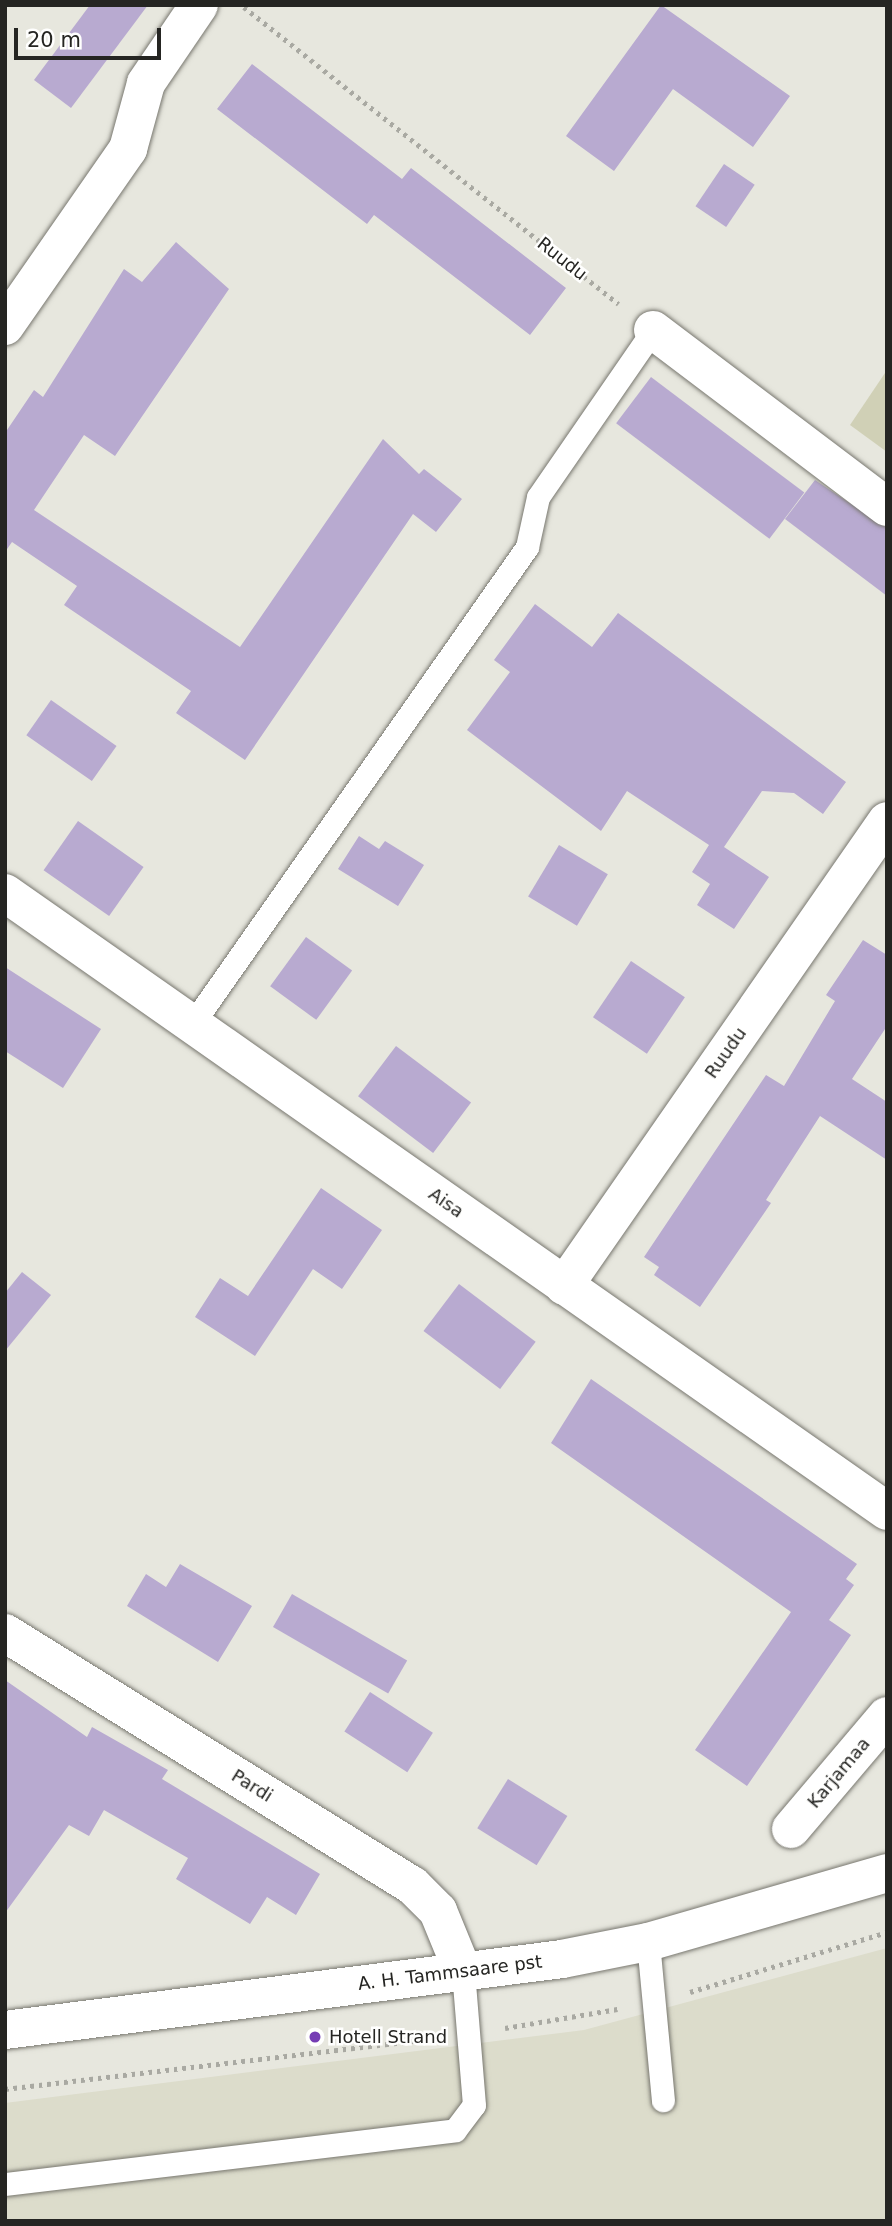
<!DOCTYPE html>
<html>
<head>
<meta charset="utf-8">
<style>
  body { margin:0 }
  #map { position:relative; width:892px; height:2226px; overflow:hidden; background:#e7e7de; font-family:"DejaVu Sans",sans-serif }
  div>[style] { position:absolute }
  .built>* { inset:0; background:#dcdccb }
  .green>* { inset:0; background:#d0d0b6 }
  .building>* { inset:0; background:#b8aad0; transform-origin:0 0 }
  .path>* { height:4.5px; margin-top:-2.25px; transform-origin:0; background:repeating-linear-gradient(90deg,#a9a9a2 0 3.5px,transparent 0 8.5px) }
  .roads { filter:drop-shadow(0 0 2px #78776f) drop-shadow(0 0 2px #78776f) }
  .service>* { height:23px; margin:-11.5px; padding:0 11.5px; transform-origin:11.5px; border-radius:11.5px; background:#fff }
  .minor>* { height:38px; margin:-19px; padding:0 19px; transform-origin:19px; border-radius:19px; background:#fff }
  .tertiary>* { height:38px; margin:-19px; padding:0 19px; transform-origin:19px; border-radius:19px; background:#fff }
  .dots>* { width:19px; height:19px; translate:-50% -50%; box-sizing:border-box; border:4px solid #fffffe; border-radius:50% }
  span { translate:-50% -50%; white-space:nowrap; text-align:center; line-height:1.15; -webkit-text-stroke:5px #fffffe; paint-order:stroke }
  .street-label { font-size:18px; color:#252522 }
  .poi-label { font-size:18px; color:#252522 }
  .left { translate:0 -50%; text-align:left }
  .frame { position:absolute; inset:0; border:7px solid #252522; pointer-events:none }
  .scale { position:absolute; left:14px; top:28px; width:147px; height:32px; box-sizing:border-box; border:4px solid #252522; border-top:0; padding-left:9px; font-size:21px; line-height:24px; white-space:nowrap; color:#252522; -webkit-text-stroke:5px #fffffe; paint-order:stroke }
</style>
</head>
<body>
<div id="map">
  <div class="built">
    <div style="clip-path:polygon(887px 1948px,887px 2221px,5px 2221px,5px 2103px,584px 2030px)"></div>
  </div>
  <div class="green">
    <div style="clip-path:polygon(887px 370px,887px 452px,850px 425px)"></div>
  </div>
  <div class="building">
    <div style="clip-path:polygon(90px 5px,148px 5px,71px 108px,34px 80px)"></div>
    <div style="clip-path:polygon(661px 5px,790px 96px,753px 147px,673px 89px,614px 171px,566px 136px)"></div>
    <div style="clip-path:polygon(252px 64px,402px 179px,411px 168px,566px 288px,530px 335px,374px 215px,367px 224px,217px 109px)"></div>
    <div style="left:724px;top:164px;width:37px;height:51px;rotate:34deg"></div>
    <div style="clip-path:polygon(176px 242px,229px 289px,115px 456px,84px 435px,34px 510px,240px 647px,383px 439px,419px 474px,424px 469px,462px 499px,436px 532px,413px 514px,245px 760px,176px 713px,191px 691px,64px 605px,77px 586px,12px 542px,5px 552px,5px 433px,34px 390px,43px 397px,124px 269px,142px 282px)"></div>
    <div style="left:651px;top:377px;width:192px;height:58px;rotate:37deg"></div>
    <div style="clip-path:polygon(815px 480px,887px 528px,887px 596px,785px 519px)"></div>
    <div style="clip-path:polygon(535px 604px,592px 647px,618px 613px,846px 782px,823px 814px,794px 793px,762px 791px,724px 847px,769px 877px,734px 929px,697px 905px,710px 884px,692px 872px,709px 845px,627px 791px,601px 831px,467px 730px,510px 672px,494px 660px)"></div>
    <div style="left:51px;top:700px;width:80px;height:43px;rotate:35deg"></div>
    <div style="left:78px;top:821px;width:80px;height:60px;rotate:35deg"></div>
    <div style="clip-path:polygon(359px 836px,379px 849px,385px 841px,424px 865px,398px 906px,338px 869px)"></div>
    <div style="left:559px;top:845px;width:57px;height:60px;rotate:31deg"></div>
    <div style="left:306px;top:937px;width:57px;height:61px;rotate:36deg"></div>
    <div style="clip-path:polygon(863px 940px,887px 955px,887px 1026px,852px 1079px,887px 1102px,887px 1160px,820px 1116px,766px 1200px,771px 1203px,700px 1307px,654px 1275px,659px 1267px,644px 1257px,766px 1075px,784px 1086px,835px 1001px,826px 995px)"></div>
    <div style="left:631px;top:961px;width:65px;height:68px;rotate:34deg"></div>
    <div style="clip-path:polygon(5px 967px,101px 1029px,63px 1088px,5px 1051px)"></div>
    <div style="left:396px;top:1046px;width:94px;height:63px;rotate:37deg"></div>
    <div style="clip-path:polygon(321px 1188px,382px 1230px,342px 1289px,313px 1269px,255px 1356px,195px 1317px,220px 1278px,248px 1296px)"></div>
    <div style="clip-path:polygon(22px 1272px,51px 1295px,5px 1351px,5px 1293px)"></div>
    <div style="left:459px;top:1284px;width:96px;height:59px;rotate:37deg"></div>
    <div style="clip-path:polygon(591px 1379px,857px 1564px,846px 1579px,854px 1585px,829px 1620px,851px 1635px,747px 1786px,695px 1750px,791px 1612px,551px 1443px)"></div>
    <div style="clip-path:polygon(180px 1564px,252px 1606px,218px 1662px,127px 1606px,146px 1574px,166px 1587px)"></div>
    <div style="left:292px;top:1594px;width:133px;height:38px;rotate:30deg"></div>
    <div style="clip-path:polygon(5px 1680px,87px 1737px,92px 1727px,168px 1770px,162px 1779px,320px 1874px,296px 1915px,267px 1897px,250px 1924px,176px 1879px,188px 1858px,104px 1810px,89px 1836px,69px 1825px,5px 1913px)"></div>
    <div style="left:370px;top:1692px;width:75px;height:47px;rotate:33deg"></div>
    <div style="left:508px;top:1779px;width:70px;height:58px;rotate:32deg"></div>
  </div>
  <div class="path">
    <div style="left:244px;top:7px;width:478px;rotate:38.4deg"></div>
    <div style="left:690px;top:1992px;width:206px;rotate:-16.9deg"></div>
    <div style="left:505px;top:2028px;width:114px;rotate:-9.6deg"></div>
    <div style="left:5px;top:2089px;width:428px;rotate:-6.7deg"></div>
  </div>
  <div class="roads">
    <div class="service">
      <div style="left:191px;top:1026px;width:585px;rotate:-54.95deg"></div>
      <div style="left:527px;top:547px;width:51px;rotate:-77.6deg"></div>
      <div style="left:538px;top:497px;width:203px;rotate:-55.4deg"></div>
      <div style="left:648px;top:1942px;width:159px;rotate:84.6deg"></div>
      <div style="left:5px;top:2184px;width:453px;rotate:-6.8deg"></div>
      <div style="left:455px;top:2130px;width:31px;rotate:-53deg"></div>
      <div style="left:474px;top:2105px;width:133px;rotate:-94.7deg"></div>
    </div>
    <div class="minor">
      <div style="left:5px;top:326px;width:216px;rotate:-55.2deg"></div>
      <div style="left:128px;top:149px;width:68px;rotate:-74.7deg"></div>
      <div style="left:146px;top:83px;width:94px;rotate:-55.8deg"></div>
      <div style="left:653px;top:330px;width:293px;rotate:37.1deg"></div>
      <div style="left:5px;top:893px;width:1077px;rotate:35.02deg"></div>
      <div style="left:564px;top:1286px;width:566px;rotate:-55.22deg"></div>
      <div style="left:5px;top:1633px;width:479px;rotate:31.8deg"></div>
      <div style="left:412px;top:1885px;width:37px;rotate:45deg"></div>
      <div style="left:438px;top:1911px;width:66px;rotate:67.7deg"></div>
      <div style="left:791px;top:1829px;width:148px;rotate:-49.7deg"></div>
    </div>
    <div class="tertiary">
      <div style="left:5px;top:2030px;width:562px;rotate:-7.26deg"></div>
      <div style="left:562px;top:1959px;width:88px;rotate:-11.2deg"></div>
      <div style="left:648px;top:1942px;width:249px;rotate:-16.1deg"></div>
    </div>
  </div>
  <div class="dots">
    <div style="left:315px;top:2037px;background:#763db4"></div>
  </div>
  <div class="street-label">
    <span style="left:562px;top:259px;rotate:38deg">Ruudu</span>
    <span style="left:726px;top:1053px;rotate:-55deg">Ruudu</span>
    <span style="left:446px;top:1203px;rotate:35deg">Aisa</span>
    <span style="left:839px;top:1773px;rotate:-50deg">Karjamaa</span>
    <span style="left:252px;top:1786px;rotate:32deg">Pardi</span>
    <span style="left:450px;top:1973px;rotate:-7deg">A. H. Tammsaare pst</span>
  </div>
  <div class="poi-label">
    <span class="left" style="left:329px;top:2037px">Hotell Strand</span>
  </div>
  <div class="frame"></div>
  <div class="scale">20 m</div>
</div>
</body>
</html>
